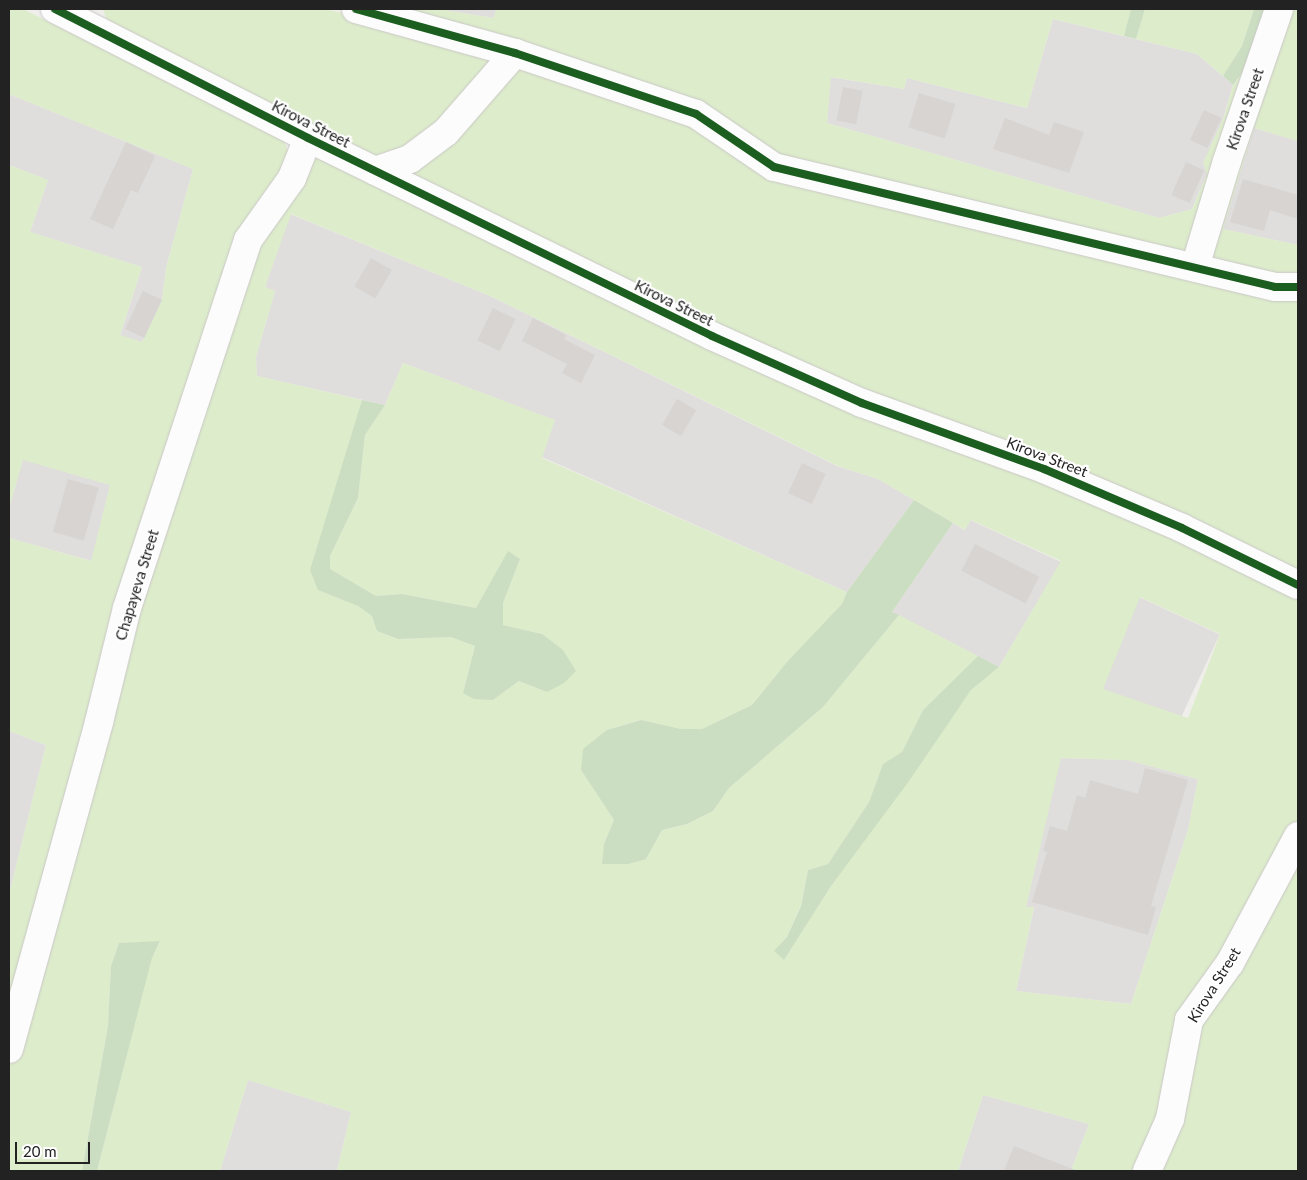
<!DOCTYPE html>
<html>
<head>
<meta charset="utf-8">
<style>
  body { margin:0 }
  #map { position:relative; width:1307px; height:1180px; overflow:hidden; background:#f0eeeb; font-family:Lato,sans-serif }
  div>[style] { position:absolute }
  .residential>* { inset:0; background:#dfdedc; transform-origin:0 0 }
  .grass>* { inset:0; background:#ddeccb }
  .forest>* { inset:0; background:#cbdec1 }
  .building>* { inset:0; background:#d7d4d2; transform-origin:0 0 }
  .roads { filter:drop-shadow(0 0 1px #c9c8c7) drop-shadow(0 0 1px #c9c8c7) }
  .minor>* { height:28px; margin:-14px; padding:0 14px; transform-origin:14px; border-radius:14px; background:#fdfcfc }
  .cycleway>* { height:8px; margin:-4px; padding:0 4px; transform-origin:4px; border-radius:4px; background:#1b5e20 }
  span { translate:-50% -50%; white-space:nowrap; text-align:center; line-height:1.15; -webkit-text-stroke:4.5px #fff; paint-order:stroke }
  .street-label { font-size:15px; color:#222 }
  .frame { position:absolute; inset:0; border:10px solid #222; pointer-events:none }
  .scale { position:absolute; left:15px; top:1142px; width:75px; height:22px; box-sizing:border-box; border:2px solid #222; border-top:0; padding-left:6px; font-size:15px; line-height:18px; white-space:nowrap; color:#222; -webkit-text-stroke:4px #fff; paint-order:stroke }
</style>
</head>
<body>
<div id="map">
  <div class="residential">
    <div style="clip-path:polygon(437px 9px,496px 9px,494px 18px)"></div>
    <div style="clip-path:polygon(1053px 19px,1197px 54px,1233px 85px,1207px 174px,1192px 209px,1159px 218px,827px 123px,830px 77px,904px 89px,907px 78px,1027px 108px)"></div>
    <div style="clip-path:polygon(9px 94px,193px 169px,166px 268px,162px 300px,142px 342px,120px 336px,142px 267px,30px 232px,48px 180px,9px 165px)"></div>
    <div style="clip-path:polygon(1254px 128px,1298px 141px,1298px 245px,1223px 229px)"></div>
    <div style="clip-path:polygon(290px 214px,490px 296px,837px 466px,878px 479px,914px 500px,847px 592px,542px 457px,554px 420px,403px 363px,385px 405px,257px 376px,256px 357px,275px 291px,265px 287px)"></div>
    <div style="clip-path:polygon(23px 459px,110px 485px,92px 561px,9px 538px,9px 508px)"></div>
    <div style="clip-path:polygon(970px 520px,1061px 562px,999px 667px,892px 612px,953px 523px,964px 530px)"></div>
    <div style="left:1139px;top:597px;width:89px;height:99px;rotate:25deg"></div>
    <div style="clip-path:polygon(9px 731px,46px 745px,9px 895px)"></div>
    <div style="clip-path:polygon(1060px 758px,1128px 760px,1198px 779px,1188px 830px,1131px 1004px,1016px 991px,1034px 908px,1026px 907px)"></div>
    <div style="clip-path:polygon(248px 1080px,351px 1112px,337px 1171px,220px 1171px)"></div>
    <div style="clip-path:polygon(983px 1095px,1089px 1124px,1071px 1171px,958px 1171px)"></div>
  </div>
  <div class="grass">
    <div style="clip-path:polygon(9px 9px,23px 9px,283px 137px,290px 158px,238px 247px,9px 1027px,9px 895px,46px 745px,9px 731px,9px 538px,91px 561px,110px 485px,23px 460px,9px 508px,9px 165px,48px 180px,30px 232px,142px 267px,120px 335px,142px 342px,162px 300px,166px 268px,193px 169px,9px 94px)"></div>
    <div style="clip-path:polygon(103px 9px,326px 9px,509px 55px,698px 120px,772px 171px,1177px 277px,1283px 301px,1298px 300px,1298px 574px,812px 373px,120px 34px,106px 18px)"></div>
    <div style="clip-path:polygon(378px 9px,437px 9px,494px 18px,496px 9px,1131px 9px,1124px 36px,1053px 19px,1027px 108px,907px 78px,904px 89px,831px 77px,827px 123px,1159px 218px,1192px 209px,1207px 174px,1203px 163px,1224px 117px,1233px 85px,1256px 54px,1272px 9px,1298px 9px,1298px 141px,1254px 128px,1223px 229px,1298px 245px,1298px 279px,775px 160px,701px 106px)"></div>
    <div style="clip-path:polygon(1145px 9px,1254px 9px,1242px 46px,1223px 76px,1197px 54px,1136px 39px)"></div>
    <div style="clip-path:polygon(evenodd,313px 151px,445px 221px,590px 287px,1123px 512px,1298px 595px,1298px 828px,1223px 962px,1142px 1171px,1071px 1171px,1089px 1124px,983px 1095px,958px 1171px,337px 1171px,351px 1112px,248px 1080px,220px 1171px,97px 1171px,152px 957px,160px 942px,119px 943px,111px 966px,108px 1026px,82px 1171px,9px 1171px,9px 1062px,125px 651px,253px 251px,313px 151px,291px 214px,490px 296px,838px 466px,878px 479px,965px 530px,971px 520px,1061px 561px,999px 667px,971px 690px,831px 886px,784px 960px,775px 951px,787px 937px,801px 905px,808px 870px,828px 864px,869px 802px,883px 764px,902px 752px,923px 710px,978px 656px,899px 615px,823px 707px,729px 788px,713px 811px,687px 824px,662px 830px,646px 859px,604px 844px,614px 820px,581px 770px,607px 730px,640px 720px,681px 729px,702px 729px,752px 705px,786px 663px,820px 630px,842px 604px,847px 592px,542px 458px,555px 420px,403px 363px,385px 405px,365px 435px,358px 498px,330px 556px,330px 569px,376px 596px,402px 594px,476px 608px,508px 552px,520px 559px,503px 603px,503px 625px,542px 634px,547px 692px,519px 681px,493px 700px,463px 693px,475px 646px,451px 637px,398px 639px,377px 631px,372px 616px,358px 606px,318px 590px,325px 526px,362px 400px,257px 376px,256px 357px,275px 291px,265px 287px,291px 214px,313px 151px,1140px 597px,1220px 634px,1188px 718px,1103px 689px,1140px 597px,313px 151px,1061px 758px,1128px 760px,1198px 779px,1188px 830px,1131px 1004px,1016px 991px,1034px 907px,1026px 907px,1061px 758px)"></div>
    <div style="clip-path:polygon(1298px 847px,1298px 1171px,1153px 1171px,1195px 1020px)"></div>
  </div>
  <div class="forest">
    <div style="clip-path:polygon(1131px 9px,1145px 9px,1136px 39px,1124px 36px)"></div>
    <div style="clip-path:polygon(1254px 9px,1272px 9px,1256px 54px,1233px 85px,1223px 76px,1242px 46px)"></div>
    <div style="clip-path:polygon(362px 400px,385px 405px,365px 435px,358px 498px,330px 556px,330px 569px,376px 596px,402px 594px,476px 608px,508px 551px,520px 559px,503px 603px,503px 625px,542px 634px,563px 650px,576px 671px,564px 683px,547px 692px,519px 681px,493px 700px,474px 699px,463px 693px,475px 646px,451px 637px,398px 639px,377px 631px,372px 616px,358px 606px,318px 590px,310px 570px)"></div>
    <div style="clip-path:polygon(914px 500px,953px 523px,892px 612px,899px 615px,823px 707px,729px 788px,713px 811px,687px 824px,662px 830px,646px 859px,628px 864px,602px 864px,604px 844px,614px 820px,581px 770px,583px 749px,607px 730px,641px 720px,681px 729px,702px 729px,752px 705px,786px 663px,842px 604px,847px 592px)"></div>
    <div style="clip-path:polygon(978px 656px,999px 667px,971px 690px,909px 781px,831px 886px,784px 960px,774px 951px,787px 937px,801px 906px,808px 870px,828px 864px,869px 802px,883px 764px,902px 752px,923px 710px)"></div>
    <div style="clip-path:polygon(160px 941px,152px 958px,97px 1171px,82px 1171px,108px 1026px,111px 966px,119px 943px)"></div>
  </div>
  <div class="building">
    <div style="left:843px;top:87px;width:20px;height:34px;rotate:11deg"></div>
    <div style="left:919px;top:93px;width:38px;height:36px;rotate:17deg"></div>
    <div style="left:1204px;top:110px;width:19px;height:33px;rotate:25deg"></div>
    <div style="clip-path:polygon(1005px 118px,1049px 135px,1054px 122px,1084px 132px,1069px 173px,993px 149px)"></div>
    <div style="clip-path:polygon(126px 142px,155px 156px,138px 193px,131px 190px,113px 229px,90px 219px)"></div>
    <div style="left:1186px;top:162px;width:20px;height:36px;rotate:24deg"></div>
    <div style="clip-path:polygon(1243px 179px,1298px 195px,1298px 219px,1270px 210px,1264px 231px,1230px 222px)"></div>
    <div style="left:371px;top:258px;width:24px;height:33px;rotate:30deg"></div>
    <div style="left:143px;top:291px;width:21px;height:42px;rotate:25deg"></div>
    <div style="left:493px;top:308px;width:25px;height:36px;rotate:26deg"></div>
    <div style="clip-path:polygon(533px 318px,566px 335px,564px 339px,595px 355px,581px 383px,562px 373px,567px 364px,522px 341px)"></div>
    <div style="left:677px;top:399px;width:22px;height:30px;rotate:30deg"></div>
    <div style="left:802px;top:463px;width:26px;height:33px;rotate:25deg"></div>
    <div style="left:68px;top:479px;width:32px;height:55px;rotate:16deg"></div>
    <div style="left:975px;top:544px;width:72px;height:30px;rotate:27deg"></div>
    <div style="clip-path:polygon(1145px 768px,1188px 780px,1151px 906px,1156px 907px,1148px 935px,1032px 902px,1047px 852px,1043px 851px,1050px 826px,1067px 831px,1077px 795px,1085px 798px,1090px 780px,1138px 794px)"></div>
    <div style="clip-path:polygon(1014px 1146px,1075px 1170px,1075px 1171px,1004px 1171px)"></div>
  </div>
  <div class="roads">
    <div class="minor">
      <div style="left:55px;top:9px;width:284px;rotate:27deg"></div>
      <div style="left:308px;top:138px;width:450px;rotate:26.1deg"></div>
      <div style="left:712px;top:336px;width:164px;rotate:24.1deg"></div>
      <div style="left:862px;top:403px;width:194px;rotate:19.9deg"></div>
      <div style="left:1044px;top:469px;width:150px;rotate:23.1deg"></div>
      <div style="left:1182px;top:528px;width:129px;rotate:26.2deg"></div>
      <div style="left:356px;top:9px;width:165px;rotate:15.5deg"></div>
      <div style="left:515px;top:53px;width:191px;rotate:18.6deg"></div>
      <div style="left:696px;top:114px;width:94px;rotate:34.2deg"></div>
      <div style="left:774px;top:167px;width:515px;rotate:13.47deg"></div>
      <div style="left:1275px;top:287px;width:23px"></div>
      <div style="left:375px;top:171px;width:37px;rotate:-19deg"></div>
      <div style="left:410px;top:159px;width:45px;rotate:-36.9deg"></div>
      <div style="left:446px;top:132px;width:105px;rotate:-48.9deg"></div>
      <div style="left:1195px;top:267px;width:111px;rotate:-73.2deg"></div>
      <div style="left:1227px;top:161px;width:161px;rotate:-71.1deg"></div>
      <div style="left:9px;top:1049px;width:339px;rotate:-74.6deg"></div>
      <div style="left:99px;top:722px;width:117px;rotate:-76.2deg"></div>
      <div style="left:127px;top:608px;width:387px;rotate:-71.8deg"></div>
      <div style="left:248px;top:240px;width:76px;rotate:-54.6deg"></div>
      <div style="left:292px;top:178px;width:43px;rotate:-68.2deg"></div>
      <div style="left:1147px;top:1171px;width:57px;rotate:-66.1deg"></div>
      <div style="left:1170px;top:1119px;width:101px;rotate:-79.1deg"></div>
      <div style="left:1189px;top:1020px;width:70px;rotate:-54.3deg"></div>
      <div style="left:1230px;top:963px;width:144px;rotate:-61.8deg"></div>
    </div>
  </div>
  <div class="cycleway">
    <div style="left:55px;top:9px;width:284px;rotate:27deg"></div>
    <div style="left:308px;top:138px;width:450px;rotate:26.1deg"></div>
    <div style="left:712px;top:336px;width:164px;rotate:24.1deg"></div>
    <div style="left:862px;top:403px;width:194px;rotate:19.9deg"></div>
    <div style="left:1044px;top:469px;width:150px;rotate:23.1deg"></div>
    <div style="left:1182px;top:528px;width:129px;rotate:26.2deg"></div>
    <div style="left:356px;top:9px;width:165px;rotate:15.5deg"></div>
    <div style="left:515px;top:53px;width:191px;rotate:18.6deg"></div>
    <div style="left:696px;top:114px;width:94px;rotate:34.2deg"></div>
    <div style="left:774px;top:167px;width:515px;rotate:13.47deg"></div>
    <div style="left:1275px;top:287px;width:23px"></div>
  </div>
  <div class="street-label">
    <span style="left:1245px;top:109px;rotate:-71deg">Kirova Street</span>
    <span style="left:311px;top:124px;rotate:27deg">Kirova Street</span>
    <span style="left:674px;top:303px;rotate:26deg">Kirova Street</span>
    <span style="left:1047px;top:457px;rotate:21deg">Kirova Street</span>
    <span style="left:137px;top:585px;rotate:-73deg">Chapayeva Street</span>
    <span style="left:1214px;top:985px;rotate:-58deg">Kirova Street</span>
  </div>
  <div class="frame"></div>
  <div class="scale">20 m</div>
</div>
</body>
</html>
